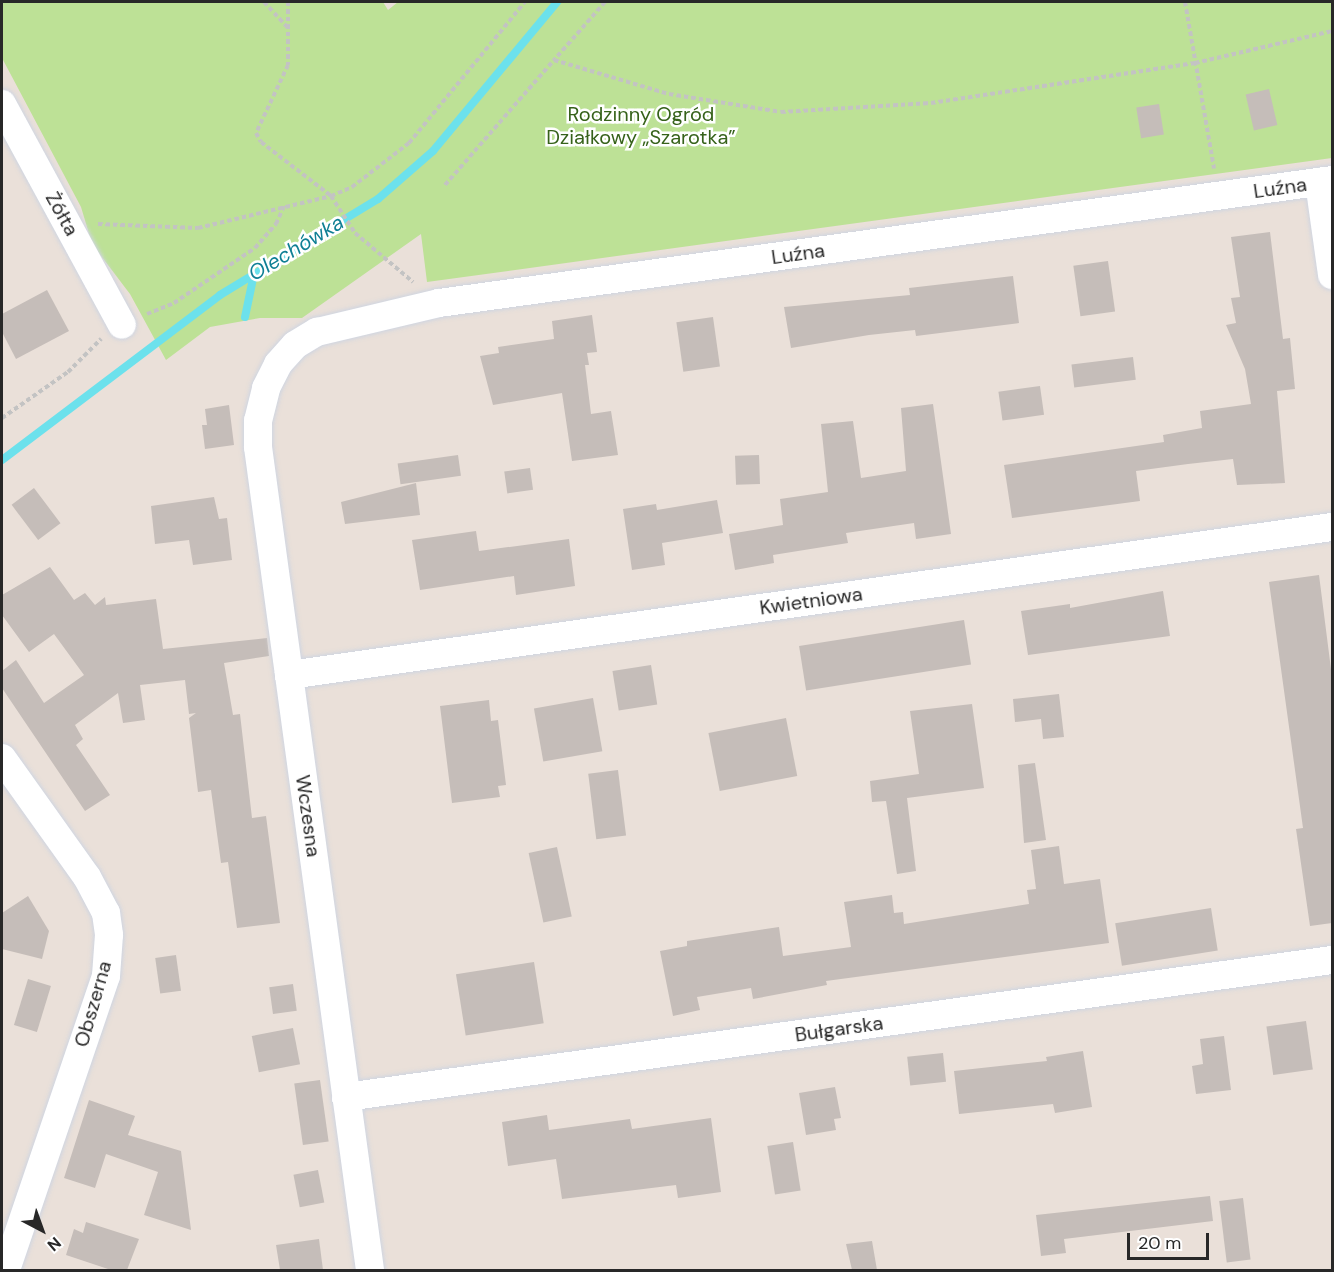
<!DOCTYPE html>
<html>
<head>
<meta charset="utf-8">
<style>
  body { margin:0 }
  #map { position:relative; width:1334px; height:1272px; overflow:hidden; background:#eae0d9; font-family:"DM Sans",sans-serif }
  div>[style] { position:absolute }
  .green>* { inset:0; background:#bde196 }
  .stream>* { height:8px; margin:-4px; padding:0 4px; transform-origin:4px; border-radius:4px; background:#6ce1ec }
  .building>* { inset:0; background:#c5bdb9; transform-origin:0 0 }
  .path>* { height:4px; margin-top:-2px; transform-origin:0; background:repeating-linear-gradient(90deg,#c3c3c3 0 4.5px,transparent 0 7.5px) }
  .roads { filter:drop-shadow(0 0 2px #cfd5e1) drop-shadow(0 0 2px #cfd5e1) }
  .street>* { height:28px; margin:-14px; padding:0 14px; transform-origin:14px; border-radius:14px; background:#fff }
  span { translate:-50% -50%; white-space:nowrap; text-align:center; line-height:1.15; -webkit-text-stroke:5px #fff; paint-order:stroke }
  .park-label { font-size:20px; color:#36621a }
  .street-label { font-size:20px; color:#282828 }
  .water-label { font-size:21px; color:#0f7f94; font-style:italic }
  .frame { position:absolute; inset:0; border:3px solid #282828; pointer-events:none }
  .north { position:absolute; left:12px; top:1200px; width:60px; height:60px; -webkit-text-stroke:4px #fff; paint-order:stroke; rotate:139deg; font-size:16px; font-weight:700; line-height:24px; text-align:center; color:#282828 }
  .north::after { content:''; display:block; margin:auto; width:21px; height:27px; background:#282828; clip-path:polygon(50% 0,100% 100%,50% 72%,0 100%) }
  .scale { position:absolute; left:1127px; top:1233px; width:82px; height:27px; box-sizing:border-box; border:3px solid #282828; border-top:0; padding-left:8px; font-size:18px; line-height:21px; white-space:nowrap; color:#282828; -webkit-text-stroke:4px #fff; paint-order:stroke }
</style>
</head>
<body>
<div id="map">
  <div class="green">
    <div style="clip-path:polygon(2px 2px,383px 2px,388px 10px,398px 2px,1332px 2px,1332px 158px,427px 282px,421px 234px,302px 318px,260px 318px,210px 327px,166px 360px,130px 294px,92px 244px,81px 207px,2px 58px)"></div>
  </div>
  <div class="stream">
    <div style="left:245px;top:317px;width:44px;rotate:-78.2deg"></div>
    <div style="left:2px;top:460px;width:273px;rotate:-37.1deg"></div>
    <div style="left:220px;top:295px;width:185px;rotate:-31.3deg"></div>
    <div style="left:378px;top:199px;width:73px;rotate:-41.1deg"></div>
    <div style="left:433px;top:151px;width:194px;rotate:-50.2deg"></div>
  </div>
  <div class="building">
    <div style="left:1269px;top:89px;width:37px;height:24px;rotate:77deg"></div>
    <div style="left:1159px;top:104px;width:31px;height:23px;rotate:81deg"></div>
    <div style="clip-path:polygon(1270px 232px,1283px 339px,1290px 338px,1295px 389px,1277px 391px,1285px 483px,1237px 485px,1233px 459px,1188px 464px,1136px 471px,1140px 501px,1012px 518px,1004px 465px,1164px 442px,1163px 435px,1202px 428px,1200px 411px,1251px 404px,1245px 369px,1226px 325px,1236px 323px,1231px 298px,1240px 297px,1231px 237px)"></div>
    <div style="left:1108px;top:261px;width:51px;height:35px;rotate:82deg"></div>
    <div style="clip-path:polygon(1013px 276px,1019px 323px,916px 336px,915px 330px,869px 335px,791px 348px,784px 307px,910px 295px,909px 288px)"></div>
    <div style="clip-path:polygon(47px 290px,69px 331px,16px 359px,2px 332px,2px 314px)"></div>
    <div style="clip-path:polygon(592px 315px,597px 352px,587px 353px,589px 365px,585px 365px,591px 414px,611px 411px,618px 455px,572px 461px,562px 393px,493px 405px,480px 356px,499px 353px,498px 347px,554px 339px,552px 321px)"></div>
    <div style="left:713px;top:317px;width:50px;height:37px;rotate:82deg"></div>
    <div style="left:1133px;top:357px;width:23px;height:62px;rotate:83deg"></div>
    <div style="left:1040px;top:386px;width:29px;height:42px;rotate:82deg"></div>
    <div style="clip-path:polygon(933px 404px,951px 534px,916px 539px,914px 523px,846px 533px,848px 543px,773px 555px,774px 563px,735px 570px,729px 534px,783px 525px,780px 499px,828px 492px,821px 424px,853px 421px,861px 478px,906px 471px,901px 408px)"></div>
    <div style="clip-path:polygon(229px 405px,234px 445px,205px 449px,202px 425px,207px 425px,205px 409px)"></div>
    <div style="left:458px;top:455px;width:21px;height:61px;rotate:82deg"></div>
    <div style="left:759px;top:455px;width:29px;height:24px;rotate:88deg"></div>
    <div style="left:530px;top:468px;width:22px;height:26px;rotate:82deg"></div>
    <div style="clip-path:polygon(416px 483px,420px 515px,345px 524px,341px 502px)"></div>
    <div style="left:34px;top:488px;width:44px;height:28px;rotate:53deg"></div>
    <div style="clip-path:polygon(214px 497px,219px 519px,227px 518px,232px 560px,193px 565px,189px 540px,155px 544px,151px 506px)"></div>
    <div style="clip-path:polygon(717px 500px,723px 533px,662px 543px,665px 565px,632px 570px,623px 509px,656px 504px,657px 510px)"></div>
    <div style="clip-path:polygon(476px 531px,479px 551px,569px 539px,575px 586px,516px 595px,514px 576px,420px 590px,412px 540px)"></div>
    <div style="clip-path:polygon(50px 567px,74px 600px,85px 593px,95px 605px,105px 597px,106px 605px,156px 599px,163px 649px,267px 638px,269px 656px,224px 663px,233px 715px,240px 714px,252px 818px,266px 816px,280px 923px,237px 928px,228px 862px,221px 863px,211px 790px,198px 792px,189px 718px,196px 713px,189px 714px,185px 680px,140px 685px,145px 720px,123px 723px,118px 693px,75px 725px,83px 739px,76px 745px,110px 795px,85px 811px,2px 688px,2px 671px,16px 660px,44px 703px,84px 675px,54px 634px,29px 652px,2px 615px,2px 595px)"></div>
    <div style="clip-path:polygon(1319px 575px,1332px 677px,1332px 923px,1310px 926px,1296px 829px,1303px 828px,1269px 582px)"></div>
    <div style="clip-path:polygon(1163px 591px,1170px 636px,1028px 655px,1021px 611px,1070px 604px,1070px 608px)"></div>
    <div style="left:964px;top:620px;width:45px;height:167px;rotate:81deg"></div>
    <div style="left:651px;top:665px;width:40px;height:39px;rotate:81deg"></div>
    <div style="clip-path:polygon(1059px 694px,1064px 737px,1043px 739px,1041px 719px,1015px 722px,1013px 699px)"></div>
    <div style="left:593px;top:698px;width:54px;height:60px;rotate:80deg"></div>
    <div style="clip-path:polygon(489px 700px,491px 721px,498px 720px,506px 785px,498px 786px,500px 797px,452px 803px,440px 706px)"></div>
    <div style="clip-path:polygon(972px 704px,984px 788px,907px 798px,916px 871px,897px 874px,886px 801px,872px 802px,870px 781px,919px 774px,910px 711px)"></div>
    <div style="left:786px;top:718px;width:59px;height:79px;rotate:79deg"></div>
    <div style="clip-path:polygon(1035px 763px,1046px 840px,1024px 843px,1018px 765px)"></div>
    <div style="left:618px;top:770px;width:66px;height:30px;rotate:83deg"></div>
    <div style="clip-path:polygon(1059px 846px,1064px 884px,1100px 879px,1109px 943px,826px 981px,827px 985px,753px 999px,751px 988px,697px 997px,700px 1010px,673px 1016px,660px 951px,687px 946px,687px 941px,779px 927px,783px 956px,851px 947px,844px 902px,892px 895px,894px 913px,903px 912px,904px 924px,1029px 904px,1027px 890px,1036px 889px,1031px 850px)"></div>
    <div style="left:557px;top:847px;width:71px;height:29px;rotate:78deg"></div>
    <div style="clip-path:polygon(28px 896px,49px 931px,42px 959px,2px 949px,2px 913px)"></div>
    <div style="left:1211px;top:908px;width:43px;height:97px;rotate:81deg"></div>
    <div style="left:176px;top:955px;width:36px;height:21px;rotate:82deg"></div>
    <div style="left:534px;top:962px;width:62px;height:79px;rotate:81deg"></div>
    <div style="left:28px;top:979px;width:24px;height:48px;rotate:17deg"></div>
    <div style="left:293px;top:984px;width:27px;height:24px;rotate:82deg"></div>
    <div style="left:1306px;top:1021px;width:49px;height:40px;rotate:82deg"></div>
    <div style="left:293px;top:1028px;width:37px;height:42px;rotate:79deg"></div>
    <div style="clip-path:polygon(1224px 1036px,1231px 1090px,1196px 1094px,1192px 1066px,1203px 1064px,1200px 1039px)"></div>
    <div style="clip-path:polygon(1083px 1051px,1092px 1107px,1055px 1113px,1053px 1104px,959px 1114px,954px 1071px,1047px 1061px,1046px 1057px)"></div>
    <div style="left:943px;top:1053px;width:29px;height:36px;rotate:84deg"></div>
    <div style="left:320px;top:1080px;width:62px;height:26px;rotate:82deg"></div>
    <div style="clip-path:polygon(835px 1087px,841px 1118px,834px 1119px,836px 1130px,806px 1135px,799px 1093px)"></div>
    <div style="clip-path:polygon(89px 1100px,135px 1116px,128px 1135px,181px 1151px,191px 1230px,144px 1215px,158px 1172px,106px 1154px,95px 1188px,64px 1178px)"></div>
    <div style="clip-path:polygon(547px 1115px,549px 1130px,630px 1119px,632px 1129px,711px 1118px,721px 1192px,678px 1198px,676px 1185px,562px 1199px,556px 1159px,508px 1166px,502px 1122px)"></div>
    <div style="left:793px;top:1142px;width:49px;height:26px;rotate:81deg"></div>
    <div style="left:318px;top:1170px;width:33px;height:25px;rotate:79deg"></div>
    <div style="clip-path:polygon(1210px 1196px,1213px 1221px,1064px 1239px,1066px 1253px,1041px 1256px,1036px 1215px)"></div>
    <div style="left:1243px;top:1198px;width:62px;height:24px;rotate:83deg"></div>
    <div style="clip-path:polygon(86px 1222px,139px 1239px,127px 1270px,111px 1270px,66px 1255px,74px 1229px,83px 1233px)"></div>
    <div style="clip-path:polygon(319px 1239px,323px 1270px,280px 1270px,276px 1245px)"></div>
    <div style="clip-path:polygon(872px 1241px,877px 1270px,852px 1270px,846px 1244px)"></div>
  </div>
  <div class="path">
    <div style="left:264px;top:2px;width:37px;rotate:47deg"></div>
    <div style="left:288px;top:2px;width:63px;rotate:90deg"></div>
    <div style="left:288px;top:65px;width:75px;rotate:115.2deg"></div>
    <div style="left:256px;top:133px;width:10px;rotate:61deg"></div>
    <div style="left:261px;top:142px;width:88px;rotate:37.6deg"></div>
    <div style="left:331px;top:196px;width:44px;rotate:57deg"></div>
    <div style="left:355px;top:233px;width:76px;rotate:40.2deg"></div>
    <div style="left:605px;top:2px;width:77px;rotate:131.3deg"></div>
    <div style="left:554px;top:60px;width:120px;rotate:16.5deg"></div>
    <div style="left:669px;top:94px;width:113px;rotate:9.1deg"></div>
    <div style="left:781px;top:112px;width:150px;rotate:-3.4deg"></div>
    <div style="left:931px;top:103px;width:267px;rotate:-8.6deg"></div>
    <div style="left:1195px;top:63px;width:141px;rotate:-13.1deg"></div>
    <div style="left:1185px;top:2px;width:169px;rotate:80.1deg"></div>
    <div style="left:445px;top:185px;width:166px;rotate:-48.9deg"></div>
    <div style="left:98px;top:224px;width:100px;rotate:2.3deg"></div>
    <div style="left:198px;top:228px;width:137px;rotate:-13.5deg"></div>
    <div style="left:331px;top:196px;width:23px;rotate:-23deg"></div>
    <div style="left:352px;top:187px;width:72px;rotate:-37.7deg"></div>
    <div style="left:409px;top:143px;width:183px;rotate:-50.6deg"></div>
    <div style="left:147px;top:314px;width:29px;rotate:-22deg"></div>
    <div style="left:174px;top:303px;width:98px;rotate:-34.2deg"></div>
    <div style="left:255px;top:248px;width:32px;rotate:-49deg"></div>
    <div style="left:276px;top:224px;width:20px;rotate:-66deg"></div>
    <div style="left:2px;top:418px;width:80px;rotate:-34.9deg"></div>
    <div style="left:68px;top:372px;width:47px;rotate:-45deg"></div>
  </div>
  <div class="roads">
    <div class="street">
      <div style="left:2px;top:104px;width:251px;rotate:61.5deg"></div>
      <div style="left:1319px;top:182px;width:94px;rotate:82deg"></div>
      <div style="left:289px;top:675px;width:1053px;rotate:-8.08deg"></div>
      <div style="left:2px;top:758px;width:146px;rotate:54.5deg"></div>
      <div style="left:87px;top:877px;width:41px;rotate:62.2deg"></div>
      <div style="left:106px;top:913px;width:22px;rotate:82deg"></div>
      <div style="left:109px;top:935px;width:41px;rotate:94.2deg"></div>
      <div style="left:106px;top:976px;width:311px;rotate:108.8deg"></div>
      <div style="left:346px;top:1097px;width:995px;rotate:-7.91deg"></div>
      <div style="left:370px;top:1270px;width:831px;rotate:-97.75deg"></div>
      <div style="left:258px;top:447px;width:26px;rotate:-90deg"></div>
      <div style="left:258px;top:421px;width:34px;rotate:-76deg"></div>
      <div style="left:266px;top:388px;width:27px;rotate:-63deg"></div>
      <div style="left:278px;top:364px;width:25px;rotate:-48deg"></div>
      <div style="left:295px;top:345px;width:26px;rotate:-31deg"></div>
      <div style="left:317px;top:332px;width:125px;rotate:-13.4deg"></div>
      <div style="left:439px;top:303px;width:901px;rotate:-7.84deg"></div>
    </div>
  </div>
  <div class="park-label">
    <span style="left:641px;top:126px">Rodzinny Ogród<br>Działkowy „Szarotka”</span>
  </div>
  <div class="street-label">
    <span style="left:1280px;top:188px;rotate:-8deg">Luźna</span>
    <span style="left:62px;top:214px;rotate:61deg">Żółta</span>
    <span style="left:798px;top:254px;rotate:-8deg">Luźna</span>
    <span style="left:811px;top:601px;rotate:-8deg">Kwietniowa</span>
    <span style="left:308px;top:816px;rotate:82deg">Wczesna</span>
    <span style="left:93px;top:1004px;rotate:-74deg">Obszerna</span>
    <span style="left:839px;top:1029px;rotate:-8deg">Bułgarska</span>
  </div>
  <div class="water-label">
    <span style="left:296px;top:248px;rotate:-31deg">Olechówka</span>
  </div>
  <div class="frame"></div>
  <div class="north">N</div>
  <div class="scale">20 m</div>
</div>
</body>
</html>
